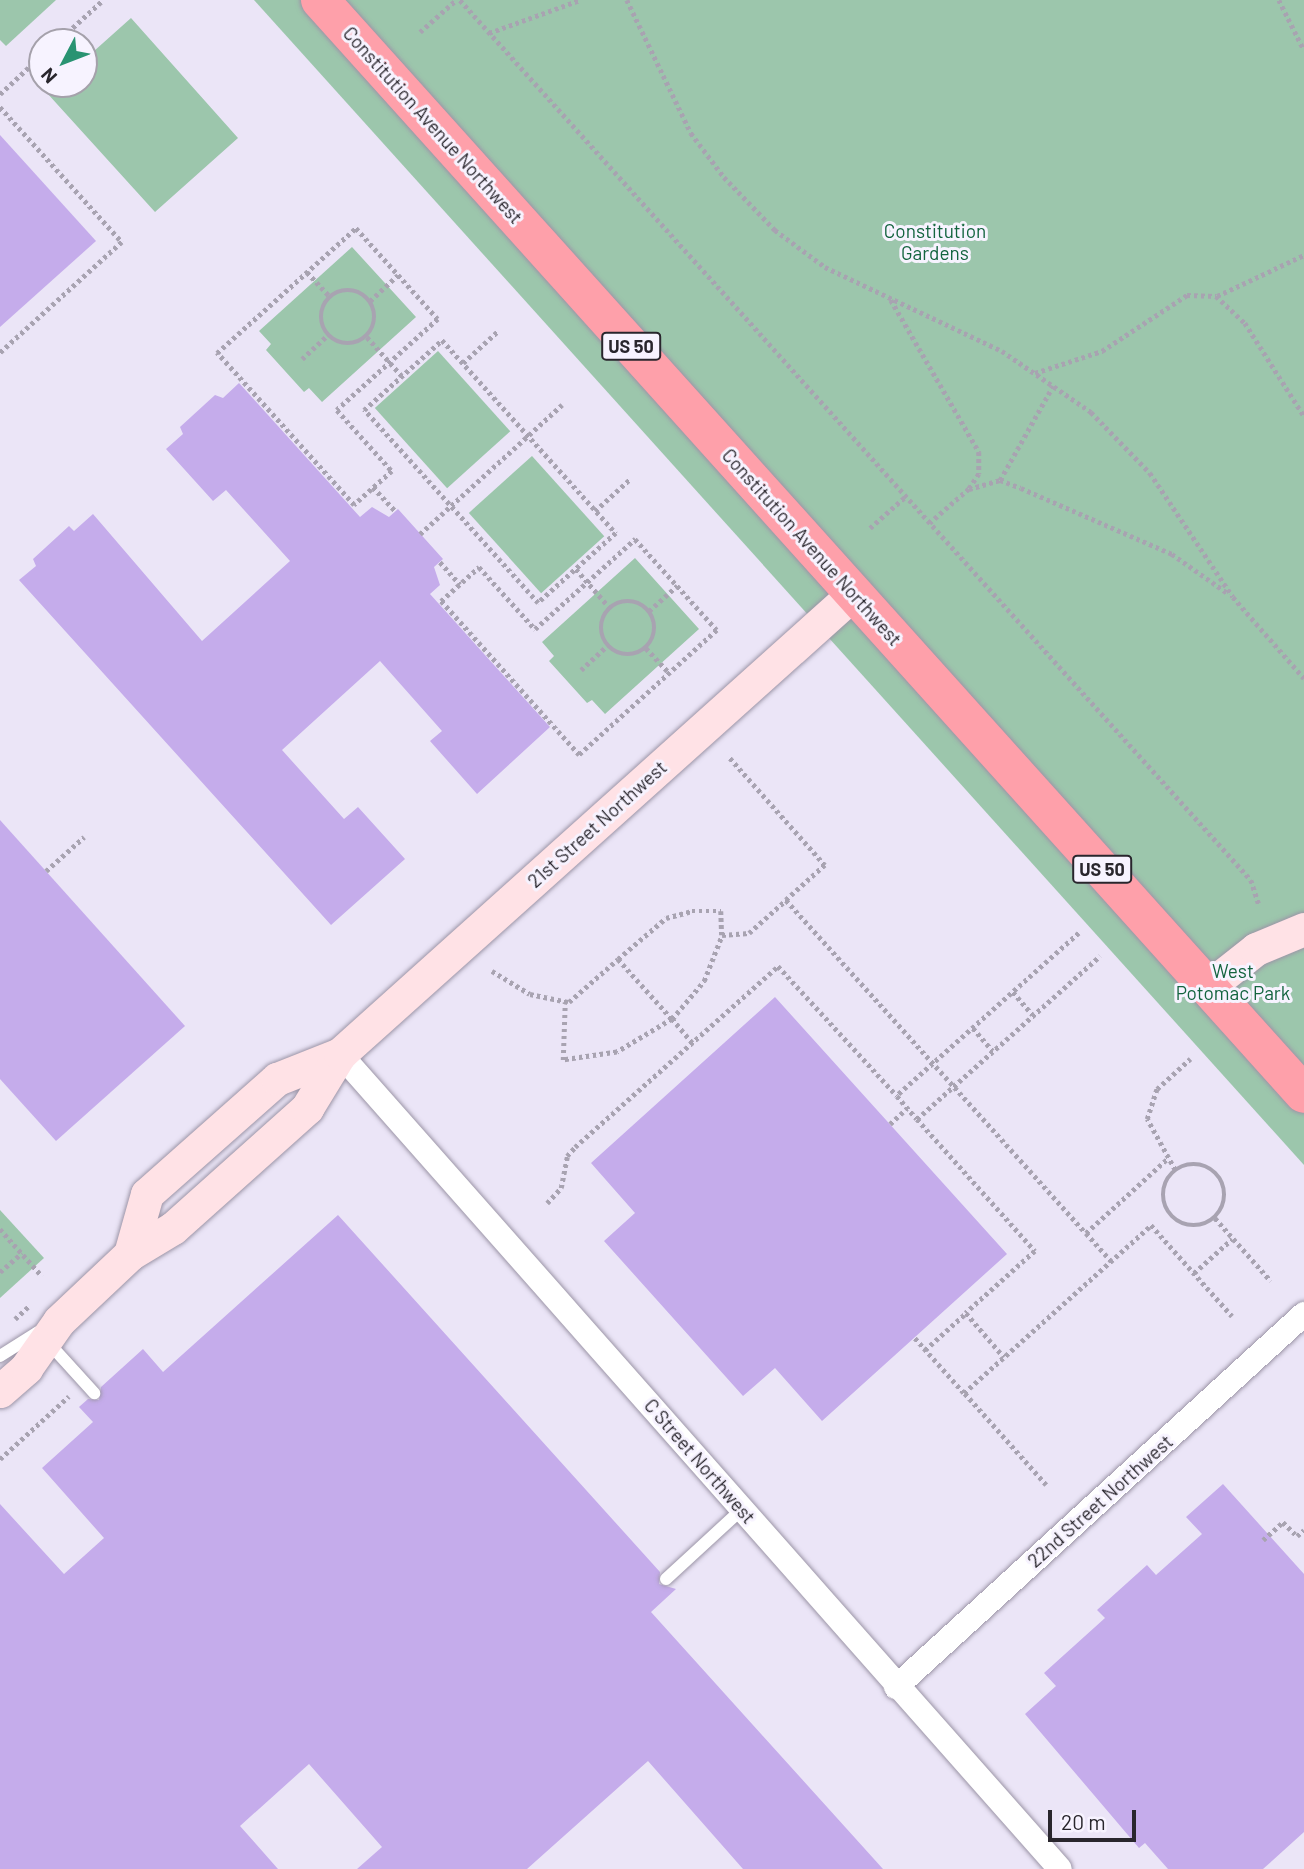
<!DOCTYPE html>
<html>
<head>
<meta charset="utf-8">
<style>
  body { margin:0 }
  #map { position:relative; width:1304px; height:1869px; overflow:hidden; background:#ebe5f7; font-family:Barlow,sans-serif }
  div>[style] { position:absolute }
  .green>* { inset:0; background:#9cc6ac; transform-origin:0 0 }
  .building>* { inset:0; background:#c5aceb }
  .path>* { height:4.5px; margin-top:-2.25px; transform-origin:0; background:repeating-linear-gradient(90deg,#a8a3b1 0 3.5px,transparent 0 7px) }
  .path>.ring { margin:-2.25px; padding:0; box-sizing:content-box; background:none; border:4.5px solid #a8a3b1; border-radius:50% }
  .roads { filter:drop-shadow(0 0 2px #9c95a7) drop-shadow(0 0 2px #9c95a7) }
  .lane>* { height:12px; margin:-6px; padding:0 6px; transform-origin:6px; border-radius:6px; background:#fff }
  .street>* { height:24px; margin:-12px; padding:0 12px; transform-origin:12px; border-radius:12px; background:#fff }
  .secondary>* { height:33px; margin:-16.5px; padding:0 16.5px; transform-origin:16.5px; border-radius:16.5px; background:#ffe2e6 }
  .highway>* { height:38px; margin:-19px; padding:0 19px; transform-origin:19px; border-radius:19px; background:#fea0aa }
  span { translate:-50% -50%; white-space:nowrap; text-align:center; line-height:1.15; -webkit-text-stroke:6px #f7f3ff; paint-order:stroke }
  .shield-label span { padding:2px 5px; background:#f7f3ff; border:2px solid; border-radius:5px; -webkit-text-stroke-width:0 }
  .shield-label { font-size:18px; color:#29262d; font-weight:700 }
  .street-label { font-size:19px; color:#29262d }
  .park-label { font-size:19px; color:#13643f }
  .north { position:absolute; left:28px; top:28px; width:70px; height:70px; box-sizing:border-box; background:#f7f3ff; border:2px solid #a5a1ab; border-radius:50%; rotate:228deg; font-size:19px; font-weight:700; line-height:28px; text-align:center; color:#29262d }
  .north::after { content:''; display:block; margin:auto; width:24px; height:32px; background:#299372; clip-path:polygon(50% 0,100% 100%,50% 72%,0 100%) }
  .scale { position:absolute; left:1048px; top:1810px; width:88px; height:32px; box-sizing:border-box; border:4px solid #29262d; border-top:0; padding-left:9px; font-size:21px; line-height:24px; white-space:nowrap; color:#29262d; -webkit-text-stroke:5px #f7f3ff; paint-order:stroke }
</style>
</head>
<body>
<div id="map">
  <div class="green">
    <div style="clip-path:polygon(0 0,56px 0,6px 46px,0 40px)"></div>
    <div style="clip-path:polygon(254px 0,1304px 0,1304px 1165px)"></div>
    <div style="clip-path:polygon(131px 18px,238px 138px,155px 212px,47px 93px,57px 84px,84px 84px,84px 60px)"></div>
    <div style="clip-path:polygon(352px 247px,416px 317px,322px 402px,309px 388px,304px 392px,266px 350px,271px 344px,259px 331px)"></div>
    <div style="left:438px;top:351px;width:108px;height:85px;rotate:48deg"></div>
    <div style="left:532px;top:456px;width:108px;height:85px;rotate:48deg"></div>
    <div style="clip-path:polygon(635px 558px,699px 629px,605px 714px,592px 700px,587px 703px,549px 661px,554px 656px,542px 642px)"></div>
    <div style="clip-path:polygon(0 1210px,44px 1258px,0 1298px)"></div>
  </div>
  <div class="building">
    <div style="clip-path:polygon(0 135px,96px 241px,0 327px)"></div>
    <div style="clip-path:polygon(239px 383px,360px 517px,372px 507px,389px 517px,398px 509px,443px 559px,434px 567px,440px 585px,430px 594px,550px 727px,477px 794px,430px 741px,442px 731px,380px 661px,282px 750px,344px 819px,358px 807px,405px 859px,331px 925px,19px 580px,36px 566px,33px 559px,69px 526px,74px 531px,93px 514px,202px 641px,290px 561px,226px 490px,213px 501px,166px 449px,183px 434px,180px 427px,215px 395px,223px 398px)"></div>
    <div style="clip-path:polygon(0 820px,185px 1026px,56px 1141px,0 1079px)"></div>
    <div style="clip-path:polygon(775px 997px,1007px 1254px,822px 1421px,775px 1368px,743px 1396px,604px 1241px,635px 1213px,591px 1163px)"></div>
    <div style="clip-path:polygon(338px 1215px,660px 1572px,659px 1584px,676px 1589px,651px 1612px,883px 1869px,743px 1869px,648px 1761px,527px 1869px,357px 1869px,382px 1847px,309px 1764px,240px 1826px,278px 1869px,0 1869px,0 1504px,64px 1574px,104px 1538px,42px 1468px,93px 1422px,79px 1407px,88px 1399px,99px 1400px,101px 1387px,143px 1349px,163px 1372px)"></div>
    <div style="clip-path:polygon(1223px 1484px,1304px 1574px,1304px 1832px,1263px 1869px,1168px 1869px,1145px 1843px,1139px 1848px,1025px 1714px,1056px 1686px,1044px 1673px,1105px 1618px,1097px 1610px,1147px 1565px,1156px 1575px,1202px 1534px,1186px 1517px)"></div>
  </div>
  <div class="path">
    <div style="left:460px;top:0;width:1183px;rotate:48.05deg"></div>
    <div style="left:1251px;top:880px;width:25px;rotate:72deg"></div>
    <div style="left:627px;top:0;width:148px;rotate:64.3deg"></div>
    <div style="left:691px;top:133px;width:55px;rotate:53.1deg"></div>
    <div style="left:724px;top:177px;width:74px;rotate:46.1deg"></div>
    <div style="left:775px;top:230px;width:62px;rotate:36.5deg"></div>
    <div style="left:825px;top:267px;width:196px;rotate:25.4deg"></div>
    <div style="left:1002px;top:351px;width:108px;rotate:34.4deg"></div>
    <div style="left:1091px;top:412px;width:85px;rotate:46deg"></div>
    <div style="left:1150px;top:473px;width:149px;rotate:56.2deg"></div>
    <div style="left:1233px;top:597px;width:108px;rotate:48.8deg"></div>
    <div style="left:1279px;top:0;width:56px;rotate:63.4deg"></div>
    <div style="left:420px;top:32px;width:48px;rotate:-41.6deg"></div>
    <div style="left:489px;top:33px;width:97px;rotate:-19.9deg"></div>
    <div style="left:57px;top:42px;width:62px;rotate:-42.4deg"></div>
    <div style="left:0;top:94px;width:57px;rotate:-42.9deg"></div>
    <div style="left:0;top:107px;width:182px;rotate:47.9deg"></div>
    <div style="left:122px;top:242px;width:165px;rotate:137.7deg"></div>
    <div style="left:356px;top:228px;width:122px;rotate:48deg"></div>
    <div style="left:438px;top:319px;width:136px;rotate:138deg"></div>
    <div style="left:337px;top:410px;width:82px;rotate:48deg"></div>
    <div style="left:392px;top:471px;width:51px;rotate:138.2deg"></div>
    <div style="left:354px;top:505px;width:205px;rotate:-132deg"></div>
    <div style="left:217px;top:353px;width:187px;rotate:-42deg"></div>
    <div style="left:307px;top:272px;width:34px;rotate:47deg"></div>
    <div class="ring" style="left:321px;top:290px;width:49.5px;height:49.5px"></div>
    <div style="left:1217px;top:296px;width:96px;rotate:-25.2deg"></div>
    <div style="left:891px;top:300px;width:176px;rotate:59.9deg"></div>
    <div style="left:979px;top:452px;width:22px;rotate:90deg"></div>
    <div style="left:979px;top:474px;width:18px;rotate:124deg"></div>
    <div style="left:969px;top:489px;width:52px;rotate:138.9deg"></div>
    <div style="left:370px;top:301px;width:38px;rotate:-43deg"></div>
    <div style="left:367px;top:337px;width:52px;rotate:48.1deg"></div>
    <div style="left:442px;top:340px;width:260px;rotate:48deg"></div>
    <div style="left:616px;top:533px;width:105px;rotate:138.1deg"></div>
    <div style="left:538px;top:603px;width:260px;rotate:-132deg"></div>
    <div style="left:364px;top:410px;width:105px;rotate:-41.9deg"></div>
    <div style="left:302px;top:359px;width:35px;rotate:-43deg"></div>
    <div style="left:463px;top:363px;width:46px;rotate:-42.4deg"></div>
    <div style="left:1035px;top:373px;width:71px;rotate:-18.2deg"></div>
    <div style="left:1102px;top:351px;width:102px;rotate:-33.4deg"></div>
    <div style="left:1187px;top:295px;width:29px;rotate:2deg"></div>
    <div style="left:1216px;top:296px;width:40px;rotate:43deg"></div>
    <div style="left:1245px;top:323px;width:110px;rotate:57.6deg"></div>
    <div style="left:1000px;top:480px;width:108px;rotate:-60.6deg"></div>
    <div style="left:373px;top:487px;width:33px;rotate:47deg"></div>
    <div style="left:969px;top:489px;width:32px;rotate:-16deg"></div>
    <div style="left:1000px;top:480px;width:22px;rotate:21deg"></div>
    <div style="left:1021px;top:488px;width:165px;rotate:23.6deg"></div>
    <div style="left:1172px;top:554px;width:70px;rotate:35.1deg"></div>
    <div style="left:595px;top:511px;width:47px;rotate:-42.4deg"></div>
    <div style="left:870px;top:528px;width:48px;rotate:-41.6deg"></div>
    <div style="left:420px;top:534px;width:192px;rotate:-42.3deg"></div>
    <div style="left:635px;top:539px;width:122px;rotate:48deg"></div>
    <div style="left:717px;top:630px;width:186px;rotate:137.8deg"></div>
    <div style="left:579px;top:755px;width:207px;rotate:-131.9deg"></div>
    <div style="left:441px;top:601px;width:51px;rotate:-41.8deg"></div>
    <div style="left:479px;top:567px;width:84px;rotate:47.9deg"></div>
    <div style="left:535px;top:629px;width:135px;rotate:-42deg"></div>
    <div style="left:440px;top:562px;width:30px;rotate:48deg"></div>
    <div style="left:576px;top:569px;width:52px;rotate:48.9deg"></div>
    <div class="ring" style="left:601px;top:601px;width:49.5px;height:49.5px"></div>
    <div style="left:649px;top:611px;width:38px;rotate:-42deg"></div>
    <div style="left:646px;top:648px;width:34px;rotate:47deg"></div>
    <div style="left:581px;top:670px;width:35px;rotate:-43deg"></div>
    <div style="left:730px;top:758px;width:143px;rotate:48.4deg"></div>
    <div style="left:825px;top:865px;width:52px;rotate:138.1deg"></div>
    <div style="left:786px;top:900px;width:448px;rotate:48deg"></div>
    <div style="left:1086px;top:1233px;width:110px;rotate:-42.4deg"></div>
    <div style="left:46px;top:871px;width:51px;rotate:-41.8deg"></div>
    <div style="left:1079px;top:933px;width:244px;rotate:138.2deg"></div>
    <div style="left:897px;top:1096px;width:30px;rotate:49deg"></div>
    <div style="left:917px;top:1119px;width:245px;rotate:-41.7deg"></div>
    <div style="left:618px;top:959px;width:63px;rotate:-40.5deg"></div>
    <div style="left:666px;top:918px;width:27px;rotate:-15deg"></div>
    <div style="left:692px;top:911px;width:29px"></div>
    <div style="left:721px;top:911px;width:24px;rotate:88deg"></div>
    <div style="left:492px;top:971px;width:44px;rotate:31.2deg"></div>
    <div style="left:530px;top:994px;width:40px;rotate:12deg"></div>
    <div style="left:569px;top:1002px;width:65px;rotate:-41.3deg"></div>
    <div style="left:618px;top:959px;width:81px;rotate:48deg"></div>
    <div style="left:672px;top:1019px;width:64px;rotate:149deg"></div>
    <div style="left:617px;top:1052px;width:55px;rotate:171.6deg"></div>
    <div style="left:563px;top:1060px;width:58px;rotate:-88deg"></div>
    <div style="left:1013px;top:992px;width:30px;rotate:49deg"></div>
    <div style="left:973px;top:1028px;width:30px;rotate:49deg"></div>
    <div style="left:692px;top:1043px;width:31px;rotate:-130deg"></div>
    <div style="left:672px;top:1019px;width:50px;rotate:-49.9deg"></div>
    <div style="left:704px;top:981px;width:49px;rotate:-68.6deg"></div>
    <div style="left:722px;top:935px;width:27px;rotate:-4deg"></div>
    <div style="left:749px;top:933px;width:50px;rotate:-41.7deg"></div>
    <div style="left:917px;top:1119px;width:177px;rotate:48.2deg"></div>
    <div style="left:1035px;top:1251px;width:93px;rotate:138.1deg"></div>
    <div style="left:966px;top:1313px;width:58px;rotate:49.2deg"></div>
    <div style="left:890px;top:1124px;width:23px;rotate:-43deg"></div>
    <div class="ring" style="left:1163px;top:1164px;width:57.5px;height:57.5px"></div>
    <div style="left:1175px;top:1170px;width:58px;rotate:-118.8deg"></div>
    <div style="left:1147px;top:1119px;width:32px;rotate:-72deg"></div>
    <div style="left:1157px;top:1089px;width:45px;rotate:-42.3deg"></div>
    <div style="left:547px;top:1203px;width:21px;rotate:-47deg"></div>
    <div style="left:561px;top:1188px;width:33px;rotate:-79deg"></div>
    <div style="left:567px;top:1156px;width:12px;rotate:-48deg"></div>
    <div style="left:575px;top:1147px;width:272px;rotate:-41.7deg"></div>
    <div style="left:778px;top:966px;width:176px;rotate:47.5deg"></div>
    <div style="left:1215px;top:1218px;width:84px;rotate:48.4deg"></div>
    <div style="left:0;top:1229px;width:63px;rotate:48.2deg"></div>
    <div style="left:1086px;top:1233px;width:38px;rotate:48deg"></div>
    <div style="left:0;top:1272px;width:29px;rotate:-41deg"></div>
    <div style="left:1194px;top:1273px;width:51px;rotate:-41.8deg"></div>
    <div style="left:15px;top:1319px;width:19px;rotate:-43deg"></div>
    <div style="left:915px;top:1338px;width:74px;rotate:48.3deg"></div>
    <div style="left:925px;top:1350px;width:55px;rotate:-42.1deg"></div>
    <div style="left:0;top:1459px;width:93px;rotate:-42.4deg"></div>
    <div style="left:1046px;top:1485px;width:123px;rotate:-131.7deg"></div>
    <div style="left:964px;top:1393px;width:251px;rotate:-41.9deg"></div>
    <div style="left:1151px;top:1225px;width:122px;rotate:48.3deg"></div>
    <div style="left:1263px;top:1540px;width:27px;rotate:-42deg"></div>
    <div style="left:1283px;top:1522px;width:20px;rotate:45deg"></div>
    <div style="left:1297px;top:1536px;width:9px;rotate:-41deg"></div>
  </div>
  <div class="roads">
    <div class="lane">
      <div style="left:46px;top:1340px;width:72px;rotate:47.8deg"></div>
      <div style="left:0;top:1356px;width:45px;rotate:-32.3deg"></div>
      <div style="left:666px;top:1579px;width:103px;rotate:-42.6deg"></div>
    </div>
    <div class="street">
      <div style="left:340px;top:1054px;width:1087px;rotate:48.54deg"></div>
      <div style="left:896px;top:1687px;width:553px;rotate:-42.43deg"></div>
    </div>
    <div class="secondary">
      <div style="left:1208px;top:987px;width:61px;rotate:-38.4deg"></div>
      <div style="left:1256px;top:949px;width:52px;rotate:-22.6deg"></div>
      <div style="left:130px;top:1254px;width:62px;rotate:-74.2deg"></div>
      <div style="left:147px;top:1194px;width:174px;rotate:-41.5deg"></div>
      <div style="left:277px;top:1079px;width:68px;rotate:-21.6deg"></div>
      <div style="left:0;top:1391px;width:35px;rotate:-41deg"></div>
      <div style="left:26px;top:1368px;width:57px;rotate:-54.9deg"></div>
      <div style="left:59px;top:1321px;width:98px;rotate:-43.3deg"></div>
      <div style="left:130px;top:1254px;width:50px;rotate:-31.2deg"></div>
      <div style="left:173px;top:1228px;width:180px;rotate:-41.8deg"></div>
      <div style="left:307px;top:1108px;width:63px;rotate:-58.6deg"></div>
      <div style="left:340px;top:1054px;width:690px;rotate:-41.89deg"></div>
    </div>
    <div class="highway">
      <div style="left:320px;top:0;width:1471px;rotate:48.03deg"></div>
    </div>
  </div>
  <div class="shield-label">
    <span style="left:631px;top:346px">US 50</span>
    <span style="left:1102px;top:869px">US 50</span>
  </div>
  <div class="street-label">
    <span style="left:433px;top:125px;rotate:48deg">Constitution Avenue Northwest</span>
    <span style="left:812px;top:547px;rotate:48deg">Constitution Avenue Northwest</span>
    <span style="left:597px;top:824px;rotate:-42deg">21st Street Northwest</span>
    <span style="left:700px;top:1461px;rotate:49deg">C Street Northwest</span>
    <span style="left:1100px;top:1501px;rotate:-42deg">22nd Street Northwest</span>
  </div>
  <div class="park-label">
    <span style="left:935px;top:242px">Constitution<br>Gardens</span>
    <span style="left:1233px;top:982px">West<br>Potomac Park</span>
  </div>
  <div class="north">N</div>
  <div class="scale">20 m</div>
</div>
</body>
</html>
